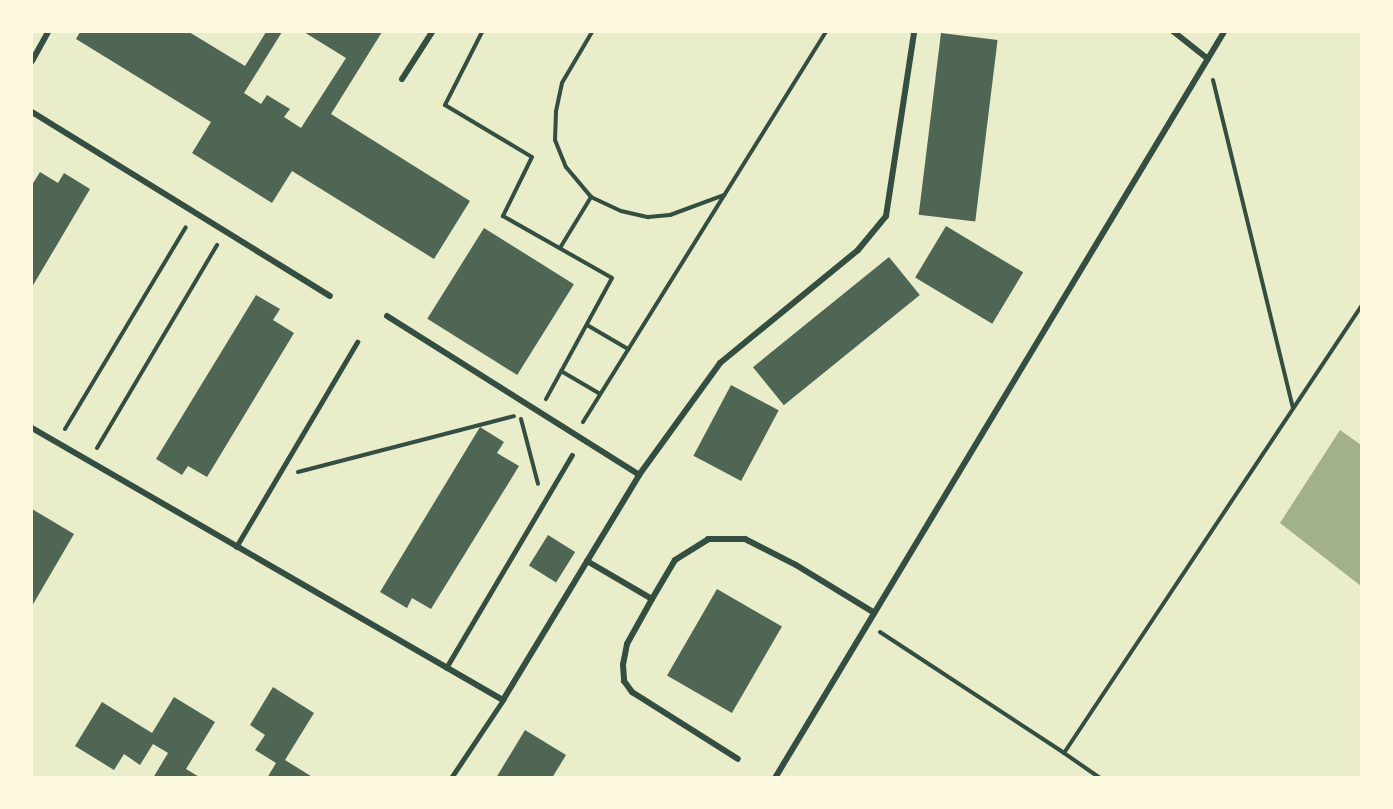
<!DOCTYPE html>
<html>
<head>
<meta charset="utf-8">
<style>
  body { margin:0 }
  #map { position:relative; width:1393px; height:809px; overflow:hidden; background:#e9edc9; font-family:Arial,sans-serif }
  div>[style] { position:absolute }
  .water>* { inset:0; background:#a3b18a }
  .building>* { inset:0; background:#4f6655; transform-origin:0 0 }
  .path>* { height:4px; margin:-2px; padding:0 2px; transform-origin:2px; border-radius:2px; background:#344e41 }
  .service>* { height:4.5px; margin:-2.25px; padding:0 2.25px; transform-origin:2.25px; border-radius:2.25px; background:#344e41 }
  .minor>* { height:6px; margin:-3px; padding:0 3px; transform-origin:3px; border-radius:3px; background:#344e41 }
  span { translate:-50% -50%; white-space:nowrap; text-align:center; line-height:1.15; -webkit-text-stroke:4.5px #fefae0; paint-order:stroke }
  .frame { position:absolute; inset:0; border:33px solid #fefae0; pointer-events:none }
</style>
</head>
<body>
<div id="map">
  <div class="water">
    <div style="clip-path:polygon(1340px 430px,1361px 445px,1361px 586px,1280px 523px)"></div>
  </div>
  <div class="building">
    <div style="clip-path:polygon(80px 32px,189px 32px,245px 66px,266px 32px,282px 32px,244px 93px,261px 104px,267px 95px,290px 109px,284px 117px,301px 128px,346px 58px,304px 32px,382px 32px,331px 114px,470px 201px,434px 259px,292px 171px,272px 203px,192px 153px,211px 122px,76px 39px)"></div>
    <div style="left:941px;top:33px;width:57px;height:183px;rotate:7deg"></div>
    <div style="clip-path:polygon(40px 172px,58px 183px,64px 173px,90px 189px,32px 287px,32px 185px)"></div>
    <div style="left:946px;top:226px;width:90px;height:60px;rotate:31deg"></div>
    <div style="left:484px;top:228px;width:106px;height:107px;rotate:32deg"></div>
    <div style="left:889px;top:257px;width:49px;height:175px;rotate:51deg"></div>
    <div style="clip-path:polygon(256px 295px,280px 309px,273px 320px,294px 333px,207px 477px,188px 466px,182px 475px,156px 459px)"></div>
    <div style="left:731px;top:385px;width:54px;height:80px;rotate:28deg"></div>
    <div style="clip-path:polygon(480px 427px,504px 442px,497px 453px,519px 466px,431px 609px,412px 598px,407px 608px,380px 592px)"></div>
    <div style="clip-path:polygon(32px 509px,74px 534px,32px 606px)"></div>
    <div style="left:548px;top:535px;width:32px;height:36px;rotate:32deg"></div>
    <div style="left:717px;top:589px;width:75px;height:100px;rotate:30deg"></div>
    <div style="clip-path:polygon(273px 687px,314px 713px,285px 760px,314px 778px,267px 778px,276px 763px,255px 750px,265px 735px,250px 725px)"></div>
    <div style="clip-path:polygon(174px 697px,215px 722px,186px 769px,201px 778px,153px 778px,168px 753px,153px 744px,140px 765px,124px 754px,114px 770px,75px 746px,102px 702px,152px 733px)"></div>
    <div style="clip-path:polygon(525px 730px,566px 755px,552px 778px,496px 778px)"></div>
  </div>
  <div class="path">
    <div style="left:482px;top:32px;width:82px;rotate:116.9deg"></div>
    <div style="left:445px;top:105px;width:101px;rotate:30.9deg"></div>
    <div style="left:532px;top:157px;width:66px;rotate:116.2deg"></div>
    <div style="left:503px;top:216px;width:125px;rotate:29.6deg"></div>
    <div style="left:612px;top:278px;width:138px;rotate:118.6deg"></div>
    <div style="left:592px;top:32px;width:59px;rotate:120.5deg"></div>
    <div style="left:562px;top:83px;width:30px;rotate:102deg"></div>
    <div style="left:556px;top:112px;width:28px;rotate:92deg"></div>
    <div style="left:555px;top:140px;width:29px;rotate:68deg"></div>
    <div style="left:566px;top:167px;width:39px;rotate:50deg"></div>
    <div style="left:591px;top:197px;width:33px;rotate:25deg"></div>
    <div style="left:621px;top:211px;width:28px;rotate:13deg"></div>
    <div style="left:648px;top:217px;width:22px;rotate:-5deg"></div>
    <div style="left:670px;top:215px;width:58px;rotate:-20.3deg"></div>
    <div style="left:1213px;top:80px;width:338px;rotate:76.3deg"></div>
    <div style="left:560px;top:248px;width:60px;rotate:-58.7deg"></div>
    <div style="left:587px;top:325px;width:48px;rotate:30.3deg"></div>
    <div style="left:561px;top:371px;width:45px;rotate:30.5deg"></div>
    <div style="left:521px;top:419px;width:67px;rotate:75.3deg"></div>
    <div style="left:583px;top:422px;width:460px;rotate:-58.1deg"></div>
    <div style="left:65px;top:429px;width:235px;rotate:-59.1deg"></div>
    <div style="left:97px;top:448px;width:236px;rotate:-59.4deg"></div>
    <div style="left:298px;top:472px;width:223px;rotate:-14.5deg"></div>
    <div style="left:880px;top:632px;width:220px;rotate:33.3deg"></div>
    <div style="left:1100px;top:778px;width:44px;rotate:-145.2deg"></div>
    <div style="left:1064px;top:753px;width:538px;rotate:-56.37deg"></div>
  </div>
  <div class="service">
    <div style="left:236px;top:547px;width:238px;rotate:-59.4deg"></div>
    <div style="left:446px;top:668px;width:247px;rotate:-59.4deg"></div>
    <div style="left:451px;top:778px;width:94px;rotate:-56.3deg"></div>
  </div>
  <div class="minor">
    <div style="left:1174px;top:32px;width:43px;rotate:38.5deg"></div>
    <div style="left:32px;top:61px;width:33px;rotate:-61deg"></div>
    <div style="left:402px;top:79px;width:56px;rotate:-57.4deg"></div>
    <div style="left:32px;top:112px;width:350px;rotate:31.7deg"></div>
    <div style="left:387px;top:316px;width:298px;rotate:32.2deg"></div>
    <div style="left:32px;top:428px;width:544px;rotate:30.01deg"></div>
    <div style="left:503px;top:700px;width:263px;rotate:-58.8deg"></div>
    <div style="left:639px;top:475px;width:138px;rotate:-54.1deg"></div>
    <div style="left:720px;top:363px;width:178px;rotate:-39.3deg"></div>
    <div style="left:858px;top:250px;width:44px;rotate:-50.5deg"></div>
    <div style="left:886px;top:216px;width:186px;rotate:-81.3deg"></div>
    <div style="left:587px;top:561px;width:75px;rotate:30.3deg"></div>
    <div style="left:652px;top:599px;width:45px;rotate:-59.5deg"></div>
    <div style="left:675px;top:560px;width:39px;rotate:-32deg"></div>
    <div style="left:708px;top:539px;width:37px"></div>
    <div style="left:745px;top:539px;width:57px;rotate:27deg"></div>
    <div style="left:796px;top:565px;width:90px;rotate:31.4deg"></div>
    <div style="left:652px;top:599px;width:51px;rotate:119.1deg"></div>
    <div style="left:627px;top:644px;width:21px;rotate:101deg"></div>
    <div style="left:623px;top:665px;width:16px;rotate:86deg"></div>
    <div style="left:624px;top:681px;width:14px;rotate:54deg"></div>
    <div style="left:632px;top:692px;width:125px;rotate:32.3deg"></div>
    <div style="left:775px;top:778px;width:871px;rotate:-58.96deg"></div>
  </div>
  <div class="frame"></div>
</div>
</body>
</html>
